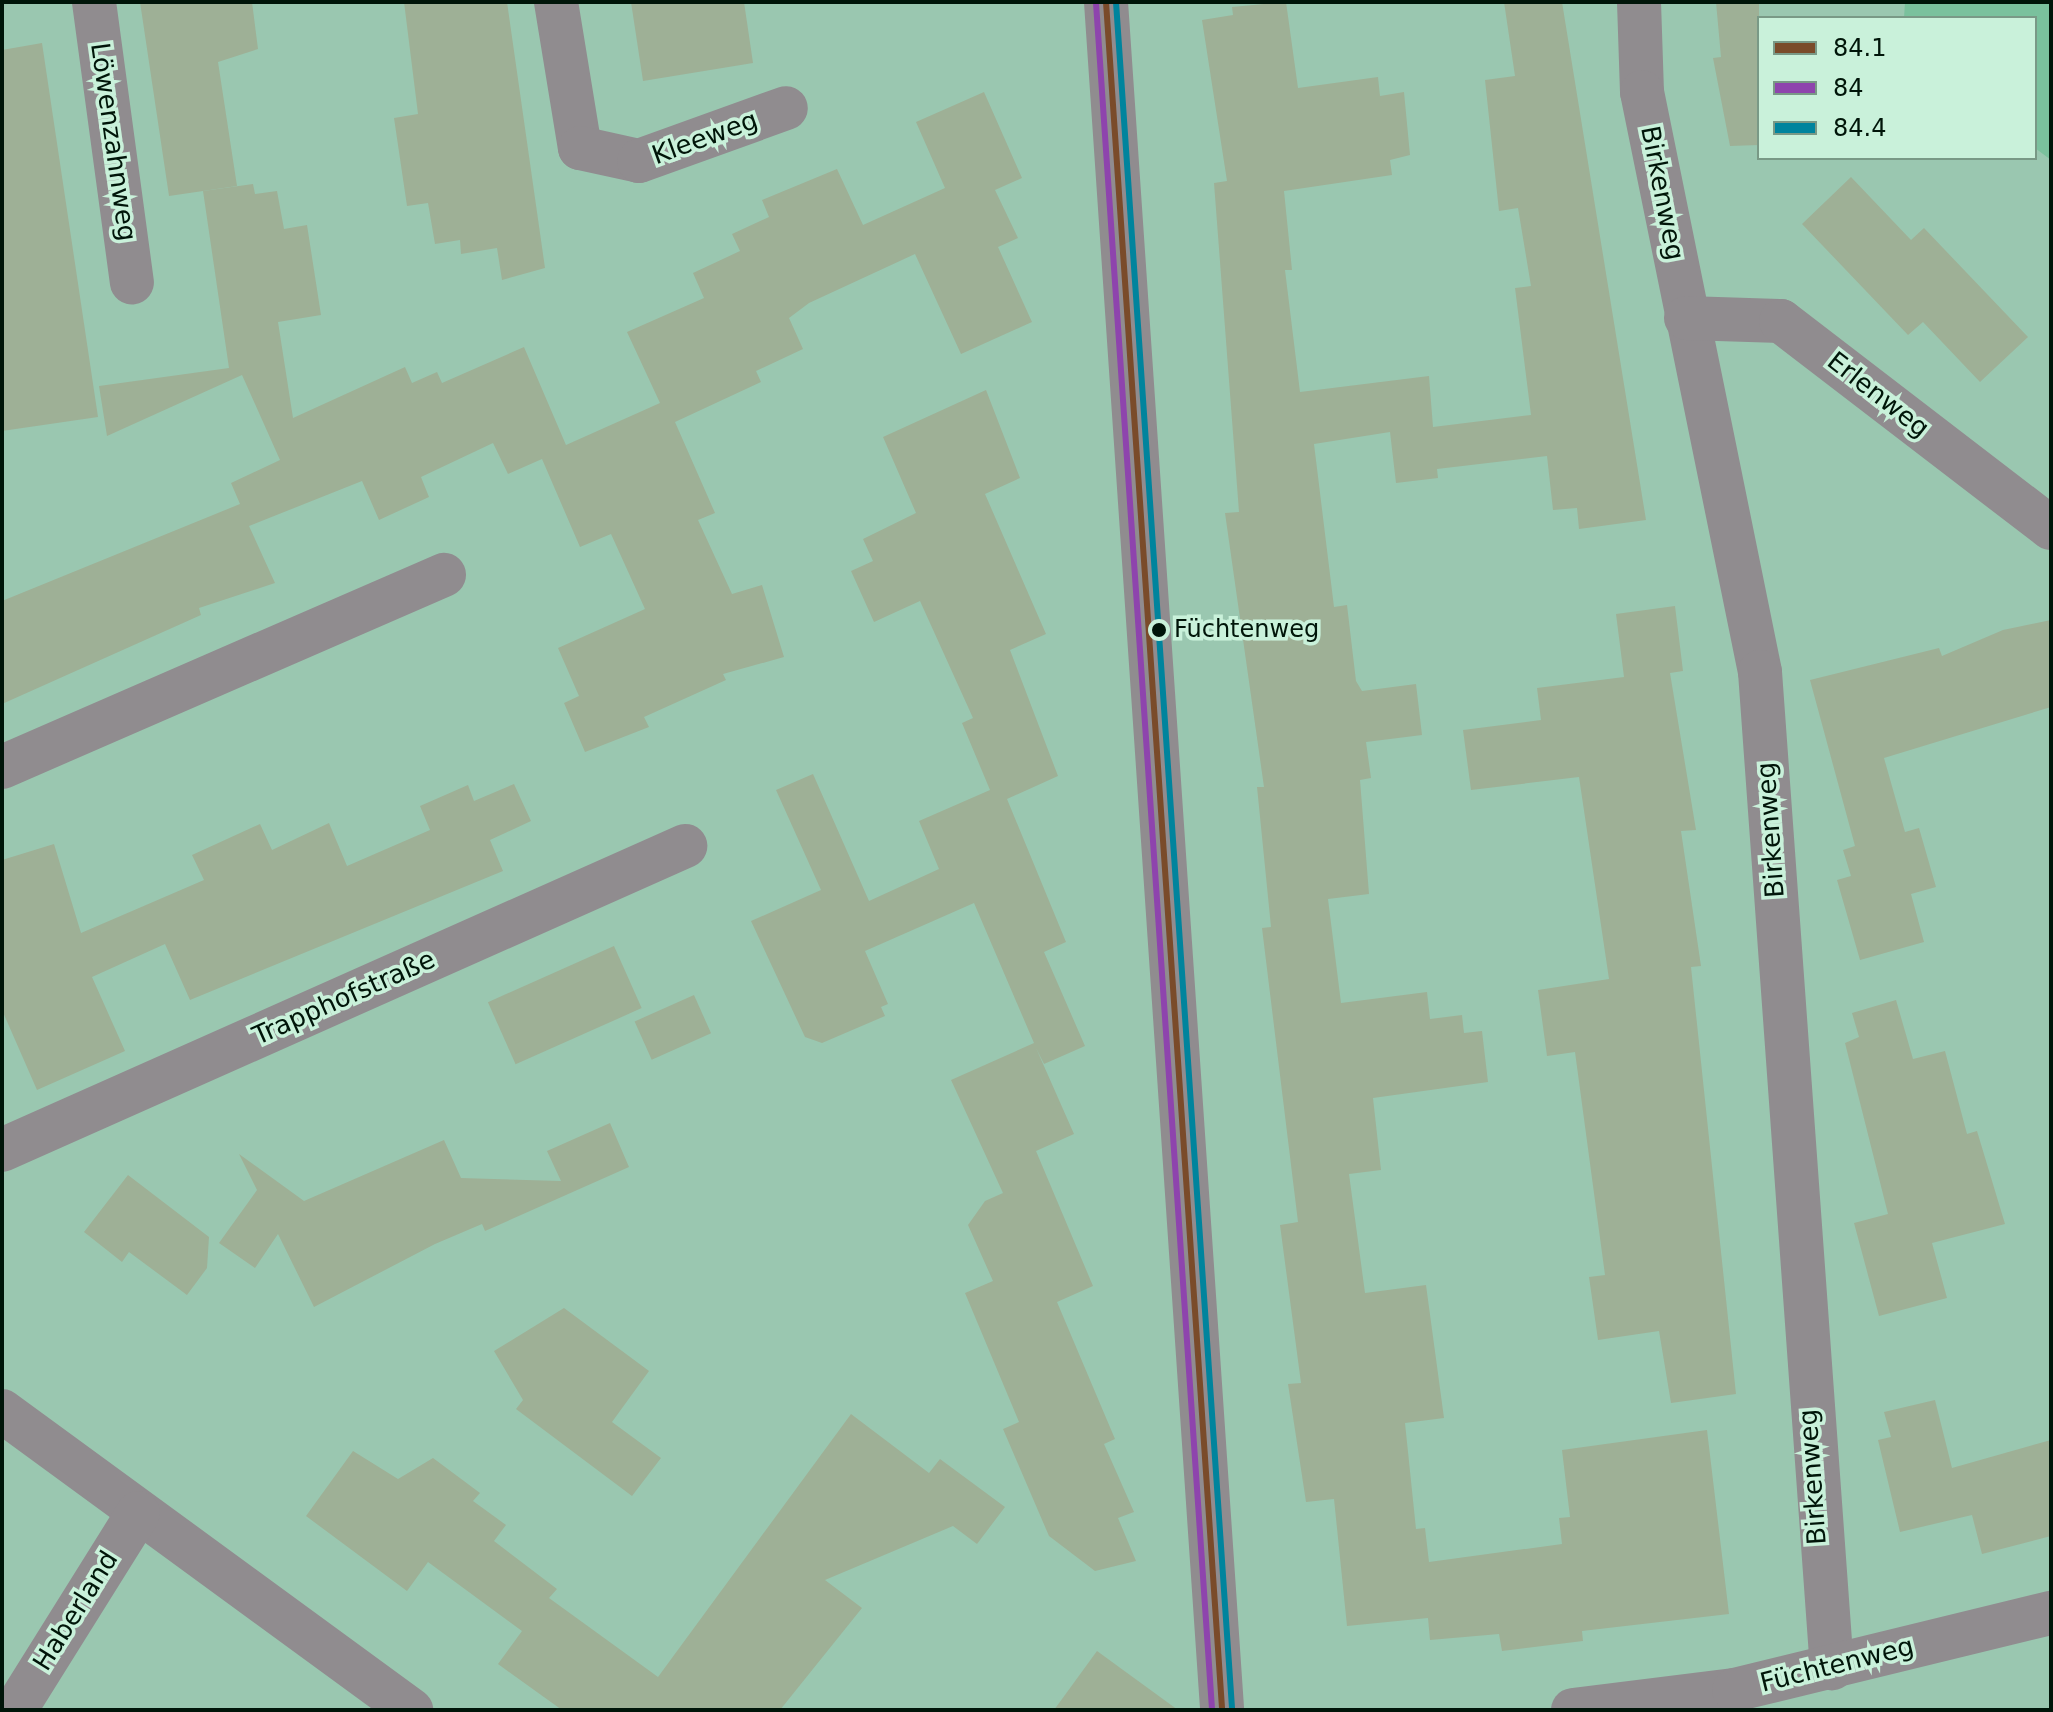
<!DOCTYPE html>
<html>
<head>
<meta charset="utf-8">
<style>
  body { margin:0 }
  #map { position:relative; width:2053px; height:1712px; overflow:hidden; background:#9ac7b0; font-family:"DejaVu Sans",sans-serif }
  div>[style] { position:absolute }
  .green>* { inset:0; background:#7ac19d }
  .building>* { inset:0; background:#9eb096; transform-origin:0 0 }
  .minor>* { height:44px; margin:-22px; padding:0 22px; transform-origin:22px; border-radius:22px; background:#908c8f }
  .bus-1>* { height:6px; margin:-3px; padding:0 3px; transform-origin:3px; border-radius:3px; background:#7a4b2a }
  .bus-2>* { height:6px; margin:-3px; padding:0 3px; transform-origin:3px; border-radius:3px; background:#8e44ad }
  .bus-3>* { height:6px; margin:-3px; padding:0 3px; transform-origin:3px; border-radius:3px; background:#00849d }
  .dots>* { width:22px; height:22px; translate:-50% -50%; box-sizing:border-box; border:4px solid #c9f1da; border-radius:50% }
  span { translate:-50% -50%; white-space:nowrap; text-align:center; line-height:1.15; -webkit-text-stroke:7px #c9f1da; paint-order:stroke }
  .bus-label { font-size:24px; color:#001509 }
  .left { translate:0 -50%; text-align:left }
  .street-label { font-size:26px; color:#001509 }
  .frame { position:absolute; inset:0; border:4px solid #001509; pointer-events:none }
  .legend { position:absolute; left:1757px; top:16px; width:280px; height:144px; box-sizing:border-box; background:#c9f1da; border:2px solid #799986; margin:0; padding:10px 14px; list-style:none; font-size:24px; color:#001509 }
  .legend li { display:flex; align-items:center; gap:16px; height:40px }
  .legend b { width:40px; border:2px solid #799986 }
</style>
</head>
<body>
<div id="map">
  <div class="green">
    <div style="clip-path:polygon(1905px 2px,2051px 2px,2051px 160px,2035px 148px,2035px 18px,1904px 18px)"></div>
  </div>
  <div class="building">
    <div style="clip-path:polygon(140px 2px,252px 2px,258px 49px,218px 62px,237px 186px,169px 196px)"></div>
    <div style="clip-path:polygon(404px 2px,507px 2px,545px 268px,502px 280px,497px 248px,461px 254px,460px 240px,435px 244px,428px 203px,407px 206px,394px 118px,418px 114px)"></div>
    <div style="clip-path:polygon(631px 2px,744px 2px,753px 63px,643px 81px)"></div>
    <div style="clip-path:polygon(1286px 2px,1298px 88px,1378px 77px,1380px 96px,1404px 92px,1410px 155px,1390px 160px,1392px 175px,1284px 191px,1292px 270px,1285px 270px,1300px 392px,1429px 376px,1433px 427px,1531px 415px,1515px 288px,1531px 286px,1518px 208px,1499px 211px,1485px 80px,1515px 76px,1504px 2px,1562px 2px,1646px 520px,1579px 529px,1577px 508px,1553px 510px,1547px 456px,1437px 469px,1438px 478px,1396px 483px,1390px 432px,1314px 444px,1334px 607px,1347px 605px,1356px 681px,1362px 691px,1416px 684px,1422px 735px,1366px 742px,1371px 778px,1360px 780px,1369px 894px,1328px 899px,1341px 1003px,1427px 992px,1430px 1019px,1462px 1015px,1464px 1033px,1482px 1031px,1488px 1082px,1373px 1098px,1381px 1170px,1349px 1174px,1365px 1293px,1426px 1285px,1444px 1418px,1405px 1423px,1416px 1529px,1425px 1528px,1429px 1562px,1562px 1544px,1559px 1518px,1570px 1517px,1562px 1450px,1707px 1430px,1729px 1614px,1582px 1631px,1583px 1641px,1502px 1651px,1499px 1634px,1430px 1640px,1428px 1618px,1347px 1626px,1334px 1499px,1306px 1502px,1288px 1384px,1301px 1383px,1280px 1225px,1298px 1222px,1262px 928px,1271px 927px,1257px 787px,1264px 787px,1225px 513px,1239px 512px,1214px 183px,1227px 181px,1202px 20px,1233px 15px,1232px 7px)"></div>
    <div style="clip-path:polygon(1716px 2px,1759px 2px,1759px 145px,1730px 146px,1713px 58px,1721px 57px)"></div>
    <div style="clip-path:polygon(42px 43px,98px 417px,2px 431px,2px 50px)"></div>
    <div style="clip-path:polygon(984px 92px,1022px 178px,995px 190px,1018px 238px,998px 247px,1032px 322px,961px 354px,915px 254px,809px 303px,789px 318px,803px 349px,756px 371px,761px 382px,675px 422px,715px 513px,698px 520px,732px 594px,762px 585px,784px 657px,723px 674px,726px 680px,644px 717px,649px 727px,585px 752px,564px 703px,579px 696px,558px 648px,645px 609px,611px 534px,580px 547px,542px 459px,508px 474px,493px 443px,421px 477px,429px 497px,379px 520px,362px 481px,249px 526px,275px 583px,199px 608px,201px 615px,2px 704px,2px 601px,240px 504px,231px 483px,280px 460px,242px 375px,107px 436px,99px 386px,229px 368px,203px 191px,253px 184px,255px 194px,277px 191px,284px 229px,307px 225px,321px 315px,278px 322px,293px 418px,405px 367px,412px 383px,437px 372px,442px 383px,524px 347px,566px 445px,660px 403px,627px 332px,704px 298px,693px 273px,740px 251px,732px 234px,769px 217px,762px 200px,837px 169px,863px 225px,945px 188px,916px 122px)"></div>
    <div style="clip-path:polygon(1851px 177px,1911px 240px,1924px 228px,2028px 337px,1980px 382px,1923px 322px,1908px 335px,1802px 224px)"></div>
    <div style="clip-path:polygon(986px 390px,1020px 478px,985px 494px,1046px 634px,1010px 650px,1058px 776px,1007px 799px,1066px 942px,1044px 952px,1085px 1046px,1044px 1064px,1036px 1048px,1074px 1134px,1036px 1151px,1093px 1286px,1057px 1302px,1115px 1439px,1104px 1444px,1134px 1512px,1118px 1518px,1136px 1561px,1095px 1571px,1049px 1536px,1003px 1429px,1019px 1422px,965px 1293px,993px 1281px,968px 1225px,985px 1201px,1003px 1193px,951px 1080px,1034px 1043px,974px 903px,865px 951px,888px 1004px,881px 1007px,885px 1016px,822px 1043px,805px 1037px,751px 921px,821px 890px,776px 790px,813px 774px,869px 901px,939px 869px,919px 821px,990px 790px,962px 723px,973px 718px,920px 601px,874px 622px,851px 571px,873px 561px,863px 539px,916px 513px,883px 437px)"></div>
    <div style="clip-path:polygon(1675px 606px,1683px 671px,1670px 673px,1696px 830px,1681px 831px,1701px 966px,1691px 967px,1736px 1394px,1671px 1403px,1659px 1331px,1598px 1340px,1589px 1277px,1605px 1275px,1575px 1052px,1547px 1056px,1538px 990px,1609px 979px,1579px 777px,1471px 790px,1463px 730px,1541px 720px,1537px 688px,1624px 677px,1616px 614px)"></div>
    <div style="clip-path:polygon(2051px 620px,2051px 707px,1884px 758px,1905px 832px,1919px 828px,1936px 887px,1911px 894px,1924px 942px,1860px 960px,1837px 880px,1851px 876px,1843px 850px,1855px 846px,1810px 680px,1939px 648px,1942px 656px,2003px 630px)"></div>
    <div style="clip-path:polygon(514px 784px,531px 821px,490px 840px,503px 871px,190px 1000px,165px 944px,92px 977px,125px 1051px,37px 1090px,2px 1010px,2px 860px,54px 844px,81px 933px,204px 880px,192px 855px,260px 824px,272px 850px,329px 823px,347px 866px,430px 830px,420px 806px,468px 785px,474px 801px)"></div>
    <div style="left:614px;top:946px;width:68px;height:138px;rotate:66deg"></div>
    <div style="left:694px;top:995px;width:42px;height:65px;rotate:66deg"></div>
    <div style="clip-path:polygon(1896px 1000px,1913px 1059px,1945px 1051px,1967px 1134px,1977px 1131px,2005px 1224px,1932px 1243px,1947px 1298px,1879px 1316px,1854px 1223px,1888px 1214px,1845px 1043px,1859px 1037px,1852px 1013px)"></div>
    <div style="clip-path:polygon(610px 1123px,629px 1167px,485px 1231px,482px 1224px,435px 1244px,314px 1307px,278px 1234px,255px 1268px,219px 1243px,257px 1190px,239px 1154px,304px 1201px,444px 1140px,461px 1178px,561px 1181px,547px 1151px)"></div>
    <div style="clip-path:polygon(128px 1175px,209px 1237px,207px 1268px,187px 1295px,129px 1252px,122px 1262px,84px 1232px)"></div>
    <div style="clip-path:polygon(564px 1308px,649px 1371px,612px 1422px,661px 1458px,632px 1496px,516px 1409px,523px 1400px,494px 1351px)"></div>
    <div style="clip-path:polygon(1935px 1400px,1952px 1468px,2051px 1440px,2051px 1536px,1982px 1554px,1972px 1515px,1900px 1532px,1878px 1440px,1891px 1437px,1884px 1412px)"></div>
    <div style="clip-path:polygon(851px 1414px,929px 1473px,940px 1459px,1005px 1507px,977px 1544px,953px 1526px,825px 1580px,862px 1608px,780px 1710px,562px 1710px,498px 1664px,522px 1631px,428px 1562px,407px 1591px,306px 1516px,353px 1451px,398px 1479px,433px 1458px,480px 1493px,473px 1501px,506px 1525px,494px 1541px,557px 1589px,549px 1598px,658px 1677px)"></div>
    <div style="clip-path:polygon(1097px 1651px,1178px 1710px,1054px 1710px)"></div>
  </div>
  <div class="minor">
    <div style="left:94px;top:2px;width:283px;rotate:82.3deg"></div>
    <div style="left:556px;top:2px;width:148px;rotate:80.7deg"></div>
    <div style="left:580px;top:148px;width:60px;rotate:12.4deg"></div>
    <div style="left:639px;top:161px;width:156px;rotate:-19.8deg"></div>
    <div style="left:1106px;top:2px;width:1712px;rotate:86.11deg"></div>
    <div style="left:1639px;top:2px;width:90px;rotate:88.1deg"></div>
    <div style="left:1642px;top:92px;width:592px;rotate:78.5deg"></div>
    <div style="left:1760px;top:672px;width:999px;rotate:85.87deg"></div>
    <div style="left:1686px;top:318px;width:95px;rotate:1.8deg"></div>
    <div style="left:1781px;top:321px;width:340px;rotate:37.5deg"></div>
    <div style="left:2px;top:767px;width:482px;rotate:-23.5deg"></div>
    <div style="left:2px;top:1150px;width:748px;rotate:-23.99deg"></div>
    <div style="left:2px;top:1411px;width:507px;rotate:36.17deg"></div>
    <div style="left:15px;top:1710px;width:232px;rotate:-58deg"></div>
    <div style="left:1573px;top:1710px;width:162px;rotate:-7.1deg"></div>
    <div style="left:1734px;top:1690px;width:326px;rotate:-13.7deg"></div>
  </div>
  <div class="bus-1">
    <div style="left:1106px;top:2px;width:1712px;rotate:86.11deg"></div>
  </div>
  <div class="bus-2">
    <div style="left:1096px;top:3px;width:1711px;rotate:86.11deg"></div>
  </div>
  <div class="bus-3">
    <div style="left:1116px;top:2px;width:1711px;rotate:86.11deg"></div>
  </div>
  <div class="dots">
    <div style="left:1159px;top:630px;background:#001509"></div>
  </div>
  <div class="bus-label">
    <span class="left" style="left:1174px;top:630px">Füchtenweg</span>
  </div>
  <div class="street-label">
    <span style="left:705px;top:138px;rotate:-20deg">Kleeweg</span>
    <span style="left:113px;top:142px;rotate:82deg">Löwenzahnweg</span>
    <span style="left:1662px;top:193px;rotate:79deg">Birkenweg</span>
    <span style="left:1878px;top:395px;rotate:38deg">Erlenweg</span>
    <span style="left:1771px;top:830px;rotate:-94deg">Birkenweg</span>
    <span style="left:344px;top:998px;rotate:-24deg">Trapphofstraße</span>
    <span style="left:1813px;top:1477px;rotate:-94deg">Birkenweg</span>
    <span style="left:76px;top:1611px;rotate:-58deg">Haberland</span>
    <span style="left:1837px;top:1665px;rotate:-14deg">Füchtenweg</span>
  </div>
  <div class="frame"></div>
  <ul class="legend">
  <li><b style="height:10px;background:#7a4b2a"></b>84.1</li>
  <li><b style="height:10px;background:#8e44ad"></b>84</li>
  <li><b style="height:10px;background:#00849d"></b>84.4</li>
  </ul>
</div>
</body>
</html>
